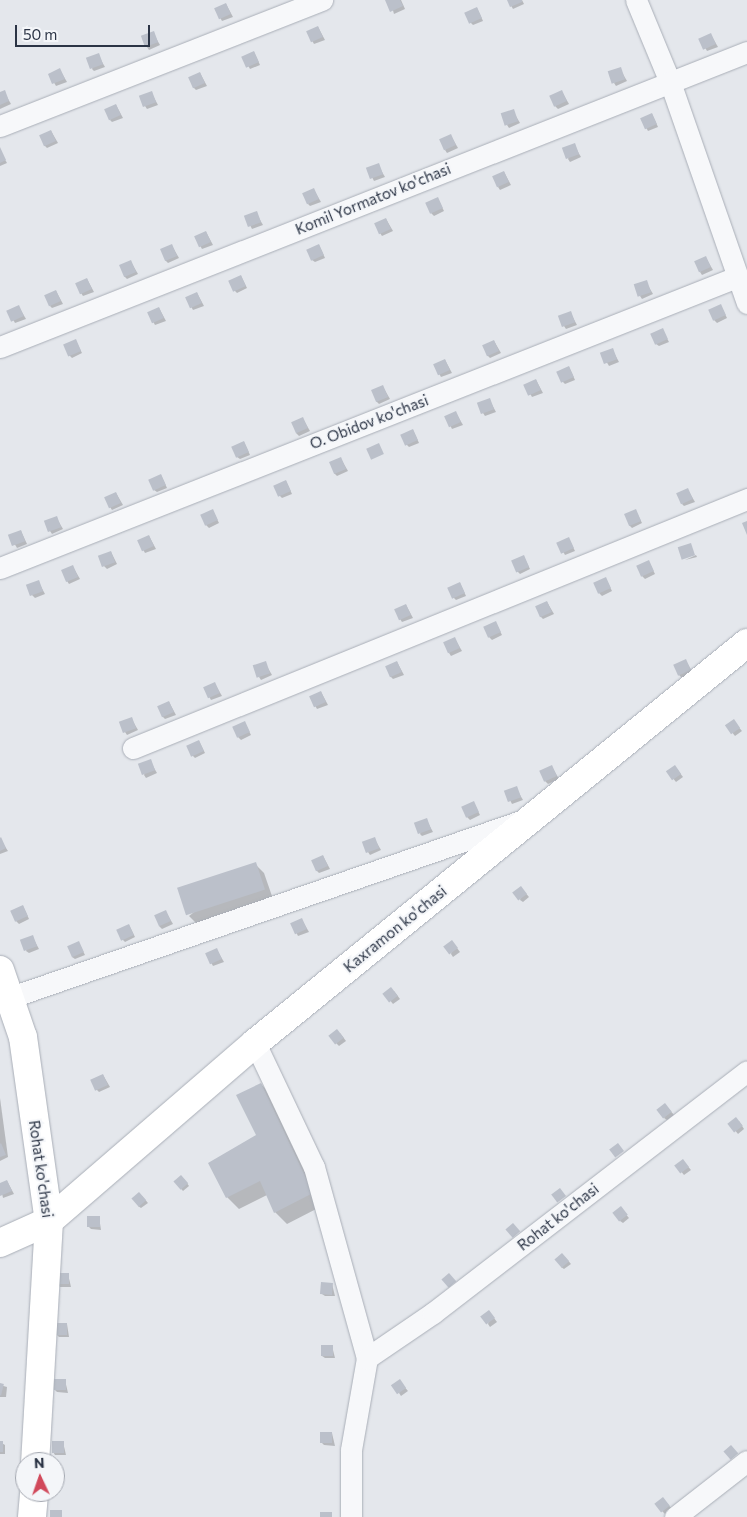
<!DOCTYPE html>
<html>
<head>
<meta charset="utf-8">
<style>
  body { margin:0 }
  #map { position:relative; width:747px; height:1517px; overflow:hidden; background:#e4e7ec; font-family:Commissioner,sans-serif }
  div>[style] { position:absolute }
  .shadow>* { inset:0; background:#0003 }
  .building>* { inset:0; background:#bbc0ca; transform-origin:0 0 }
  .roads { filter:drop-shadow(0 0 1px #a9aeb7) drop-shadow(0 0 1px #a9aeb7) }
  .street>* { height:21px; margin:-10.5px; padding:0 10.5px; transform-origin:10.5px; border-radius:10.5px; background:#f7f8fa }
  .secondary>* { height:28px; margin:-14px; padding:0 14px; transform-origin:14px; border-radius:14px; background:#fff }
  span { translate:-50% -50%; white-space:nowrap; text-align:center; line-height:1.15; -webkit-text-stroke:4px #f4f6f9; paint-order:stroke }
  .street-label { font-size:15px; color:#2b3445 }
  .north { position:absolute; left:15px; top:1452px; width:50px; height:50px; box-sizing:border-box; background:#f4f6f9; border:1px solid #a4a8b1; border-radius:50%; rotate:357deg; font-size:14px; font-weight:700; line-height:20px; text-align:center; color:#2b3445 }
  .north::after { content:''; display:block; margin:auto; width:18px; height:22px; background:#d1495b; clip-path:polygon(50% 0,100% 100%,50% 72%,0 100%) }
  .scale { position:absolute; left:15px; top:25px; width:135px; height:22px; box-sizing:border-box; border:2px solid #2b3445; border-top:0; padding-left:6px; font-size:15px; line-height:18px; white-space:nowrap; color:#2b3445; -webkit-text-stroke:4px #f4f6f9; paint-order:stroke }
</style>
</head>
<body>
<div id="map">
  <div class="shadow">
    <div style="clip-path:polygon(390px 0,401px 0,405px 9px,394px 14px)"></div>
    <div style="clip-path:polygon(508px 0,522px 0,524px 4px,513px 9px)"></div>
    <div style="clip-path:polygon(226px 4px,233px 17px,222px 21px,215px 9px)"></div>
    <div style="clip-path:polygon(477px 8px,483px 21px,473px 25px,470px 22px)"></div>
    <div style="clip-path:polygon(318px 27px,325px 40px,314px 44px,307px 32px)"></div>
    <div style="clip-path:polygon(153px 33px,160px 45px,149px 50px,147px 47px)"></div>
    <div style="clip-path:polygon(711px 35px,718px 47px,707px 51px,700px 39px)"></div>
    <div style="clip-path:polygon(254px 52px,260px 65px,250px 69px,243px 57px)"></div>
    <div style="clip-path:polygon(98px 55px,105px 67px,94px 71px,92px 69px)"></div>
    <div style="clip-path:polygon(620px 69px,627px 81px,616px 86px,614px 83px)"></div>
    <div style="clip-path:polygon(60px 70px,67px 82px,56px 86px,49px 74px)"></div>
    <div style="clip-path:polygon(200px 73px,207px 86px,196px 90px,193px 87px)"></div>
    <div style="clip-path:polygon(4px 92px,11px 104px,0 109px,0 94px)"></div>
    <div style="clip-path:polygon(151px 92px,158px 105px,147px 109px,145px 106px)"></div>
    <div style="clip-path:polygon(562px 92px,569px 104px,558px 109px,555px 106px)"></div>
    <div style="clip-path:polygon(116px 105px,123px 118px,112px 122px,110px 120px)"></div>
    <div style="clip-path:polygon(513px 111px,520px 123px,509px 128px,507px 125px)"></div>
    <div style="clip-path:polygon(652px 114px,658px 127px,648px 131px,641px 119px)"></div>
    <div style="clip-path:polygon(51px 131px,58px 143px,47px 148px,44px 145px)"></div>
    <div style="clip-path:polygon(451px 136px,458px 148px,447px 153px,445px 150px)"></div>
    <div style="clip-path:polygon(574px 145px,581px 157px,570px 162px,568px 159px)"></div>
    <div style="clip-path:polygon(0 151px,7px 163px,0 166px)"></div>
    <div style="clip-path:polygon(378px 165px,385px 177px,374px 181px,368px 169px)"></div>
    <div style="clip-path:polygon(504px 172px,511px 185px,500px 190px,498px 187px)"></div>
    <div style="clip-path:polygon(314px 190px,321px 202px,310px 206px,308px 204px)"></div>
    <div style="clip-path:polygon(438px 199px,444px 211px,434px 216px,431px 213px)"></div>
    <div style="clip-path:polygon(256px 213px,263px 225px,252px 229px,246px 217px)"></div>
    <div style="clip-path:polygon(386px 219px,393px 231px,382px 236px,380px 233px)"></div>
    <div style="clip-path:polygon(206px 232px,213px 245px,202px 249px,195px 237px)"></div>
    <div style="clip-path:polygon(319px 245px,325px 258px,315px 262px,312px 260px)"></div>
    <div style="clip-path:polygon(172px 246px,179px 258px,168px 263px,165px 260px)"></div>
    <div style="clip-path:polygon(706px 258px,713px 270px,702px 275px,700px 272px)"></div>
    <div style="clip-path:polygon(131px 262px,138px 274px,127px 279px,124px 276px)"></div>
    <div style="clip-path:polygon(241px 276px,247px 288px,237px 293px,234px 290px)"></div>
    <div style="clip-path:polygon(87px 279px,94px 292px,83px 296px,81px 293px)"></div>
    <div style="clip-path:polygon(646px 282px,653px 294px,642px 299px,640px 296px)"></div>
    <div style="clip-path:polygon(56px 291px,63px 304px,52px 308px,50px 306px)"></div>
    <div style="clip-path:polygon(197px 293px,204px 306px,193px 310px,186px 298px)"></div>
    <div style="clip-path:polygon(721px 306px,727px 318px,717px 323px,714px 320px)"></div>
    <div style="clip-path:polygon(19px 307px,26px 319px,15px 323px,8px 311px)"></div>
    <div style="clip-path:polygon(159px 308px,166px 321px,155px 325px,148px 313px)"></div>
    <div style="clip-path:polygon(570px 312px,577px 325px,566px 329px,564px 326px)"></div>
    <div style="clip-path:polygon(662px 329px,669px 342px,659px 346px,656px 344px)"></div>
    <div style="clip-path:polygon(76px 341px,82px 353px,72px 358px,69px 355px)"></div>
    <div style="clip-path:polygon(494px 341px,501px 353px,490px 358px,487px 355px)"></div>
    <div style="clip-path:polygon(612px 349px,619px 362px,609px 366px,602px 354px)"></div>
    <div style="clip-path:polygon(445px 360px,452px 373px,441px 377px,434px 365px)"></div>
    <div style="clip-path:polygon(569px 367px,575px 380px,565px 384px,562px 381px)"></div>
    <div style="clip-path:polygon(536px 380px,543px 393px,532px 397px,525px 385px)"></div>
    <div style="clip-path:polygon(383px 387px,390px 399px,379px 404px,376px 401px)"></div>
    <div style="clip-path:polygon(489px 399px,496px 412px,485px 416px,483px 413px)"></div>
    <div style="clip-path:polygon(456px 413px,463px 425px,452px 429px,446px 417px)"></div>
    <div style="clip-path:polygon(303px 419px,310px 431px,299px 436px,296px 433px)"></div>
    <div style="clip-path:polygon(413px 430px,419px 443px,409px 447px,406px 444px)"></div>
    <div style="clip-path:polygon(244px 442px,250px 455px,240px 459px,237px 457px)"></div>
    <div style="clip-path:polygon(341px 459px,348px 471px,337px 476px,334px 473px)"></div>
    <div style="clip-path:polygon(161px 475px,167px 488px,157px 492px,154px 490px)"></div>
    <div style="clip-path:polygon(286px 481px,292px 494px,282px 498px,279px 495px)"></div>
    <div style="clip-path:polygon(688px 490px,695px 502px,684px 506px,682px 504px)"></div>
    <div style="clip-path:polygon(116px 493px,123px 505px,112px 510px,110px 507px)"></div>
    <div style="clip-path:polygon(213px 511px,219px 523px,209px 528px,206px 525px)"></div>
    <div style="clip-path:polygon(636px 511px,642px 523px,632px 528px,629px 525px)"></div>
    <div style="clip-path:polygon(56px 517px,63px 529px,52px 534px,50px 531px)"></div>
    <div style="clip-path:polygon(21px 531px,27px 544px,17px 548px,10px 536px)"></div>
    <div style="clip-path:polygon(149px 536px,156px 549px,145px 553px,138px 541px)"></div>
    <div style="clip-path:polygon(569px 539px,575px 551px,565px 555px,558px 543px)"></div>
    <div style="clip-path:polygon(111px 552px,117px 564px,107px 569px,104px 566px)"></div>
    <div style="clip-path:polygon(696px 555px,697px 557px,685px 560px)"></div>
    <div style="clip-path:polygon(524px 557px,530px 569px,520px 574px,517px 571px)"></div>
    <div style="clip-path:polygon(649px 562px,655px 574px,645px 579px,642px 576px)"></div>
    <div style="clip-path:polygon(73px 567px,80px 579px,69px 584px,67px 581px)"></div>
    <div style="clip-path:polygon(606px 579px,612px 591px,602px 596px,599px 593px)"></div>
    <div style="clip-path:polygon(38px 581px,45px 594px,35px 598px,32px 595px)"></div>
    <div style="clip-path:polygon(460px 583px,466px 596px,456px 600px,453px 597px)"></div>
    <div style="clip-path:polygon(547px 602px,554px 614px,543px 619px,540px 616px)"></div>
    <div style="clip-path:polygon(406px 605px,413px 618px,402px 622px,400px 619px)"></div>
    <div style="clip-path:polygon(496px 623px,502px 635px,492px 640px,489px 637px)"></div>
    <div style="clip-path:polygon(455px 639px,462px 651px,451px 656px,449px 653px)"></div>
    <div style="clip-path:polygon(686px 661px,693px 673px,682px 678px,679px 675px)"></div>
    <div style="clip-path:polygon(397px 662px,404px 675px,393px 679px,390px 676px)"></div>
    <div style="clip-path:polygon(265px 663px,272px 675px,261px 680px,259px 677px)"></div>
    <div style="clip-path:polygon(215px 684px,222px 696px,211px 700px,204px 688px)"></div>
    <div style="clip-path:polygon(321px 692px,328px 705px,317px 709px,310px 697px)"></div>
    <div style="clip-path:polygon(169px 702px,176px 715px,165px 719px,162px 716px)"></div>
    <div style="clip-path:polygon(131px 718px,138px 730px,127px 735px,125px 732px)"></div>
    <div style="clip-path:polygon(245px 723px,251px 735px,241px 740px,238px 737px)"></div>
    <div style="clip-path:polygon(736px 724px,742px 731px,735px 736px,727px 726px)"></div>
    <div style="clip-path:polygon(199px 741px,205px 753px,195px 758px,192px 755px)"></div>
    <div style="clip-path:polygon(150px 761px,157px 773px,146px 778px,144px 775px)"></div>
    <div style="clip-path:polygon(552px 767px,559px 779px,548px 784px,545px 781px)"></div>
    <div style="clip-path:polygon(677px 769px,683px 777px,676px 782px,668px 772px)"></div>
    <div style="clip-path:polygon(516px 788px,523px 800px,512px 804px,506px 792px)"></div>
    <div style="clip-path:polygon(474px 803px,480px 815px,470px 820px,467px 817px)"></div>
    <div style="clip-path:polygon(426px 819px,433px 832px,422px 836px,420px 834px)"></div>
    <div style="clip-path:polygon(374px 838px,381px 850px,370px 855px,368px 852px)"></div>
    <div style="clip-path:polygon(0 839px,8px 851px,0 854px)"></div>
    <div style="clip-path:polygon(323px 856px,330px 869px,319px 873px,316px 870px)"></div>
    <div style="clip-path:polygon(255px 864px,264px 873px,273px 899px,198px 925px,189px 916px)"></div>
    <div style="clip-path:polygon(523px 890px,529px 897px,523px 902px,520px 900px)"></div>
    <div style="clip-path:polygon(23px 906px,29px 919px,19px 924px,16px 921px)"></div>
    <div style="clip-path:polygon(166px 912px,173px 924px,162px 929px,159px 926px)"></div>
    <div style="clip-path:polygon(302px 920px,309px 932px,298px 936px,292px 924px)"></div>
    <div style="clip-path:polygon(129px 925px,135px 937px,125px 942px,122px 939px)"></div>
    <div style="clip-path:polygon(32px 936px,39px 949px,29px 953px,26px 951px)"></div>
    <div style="clip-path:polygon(79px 943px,85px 955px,75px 959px,72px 957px)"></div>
    <div style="clip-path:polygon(454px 944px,460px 952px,453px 957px,451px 954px)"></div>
    <div style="clip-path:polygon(217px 950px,224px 962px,213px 966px,206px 954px)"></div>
    <div style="clip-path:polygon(394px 991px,400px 999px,393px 1004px,385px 994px)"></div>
    <div style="clip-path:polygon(340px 1033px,346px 1041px,339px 1046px,336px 1043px)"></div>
    <div style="clip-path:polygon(103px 1075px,110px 1087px,99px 1092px,96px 1089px)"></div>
    <div style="clip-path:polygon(261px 1084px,272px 1096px,324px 1205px,287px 1224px,275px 1212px,267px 1195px,239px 1209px,227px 1197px,258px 1136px)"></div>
    <div style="clip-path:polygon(0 1098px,8px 1157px,0 1161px)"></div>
    <div style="clip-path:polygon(668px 1108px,674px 1115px,667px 1120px,664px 1118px)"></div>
    <div style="clip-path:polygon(739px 1121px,744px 1129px,738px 1134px,730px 1124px)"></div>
    <div style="clip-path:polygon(685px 1163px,691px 1170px,684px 1175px,676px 1165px)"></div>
    <div style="clip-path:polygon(184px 1179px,189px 1186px,183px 1191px,174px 1181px)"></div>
    <div style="clip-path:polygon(7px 1181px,14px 1194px,3px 1198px,0 1184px)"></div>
    <div style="clip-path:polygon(142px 1196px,148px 1203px,141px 1208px,138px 1206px)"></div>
    <div style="clip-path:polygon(623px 1211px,629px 1218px,623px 1223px,620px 1221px)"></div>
    <div style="clip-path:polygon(99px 1217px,101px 1230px,91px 1229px,89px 1227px)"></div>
    <div style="clip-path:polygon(565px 1257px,571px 1264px,564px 1269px,561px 1267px)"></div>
    <div style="clip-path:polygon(68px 1274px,71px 1287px,60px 1287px,58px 1284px)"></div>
    <div style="clip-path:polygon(332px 1284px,335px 1296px,325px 1296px,322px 1294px)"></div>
    <div style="clip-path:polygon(491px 1314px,497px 1322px,490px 1327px,488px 1324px)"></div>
    <div style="clip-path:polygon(67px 1324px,69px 1337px,59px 1337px,56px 1334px)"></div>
    <div style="clip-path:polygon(332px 1346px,335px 1358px,325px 1358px,322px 1356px)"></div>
    <div style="clip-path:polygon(65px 1380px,68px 1393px,57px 1392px,55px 1390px)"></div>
    <div style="clip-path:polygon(402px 1384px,408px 1391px,401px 1396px,399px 1393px)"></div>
    <div style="clip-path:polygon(0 1385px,7px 1387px,6px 1397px,0 1397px)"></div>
    <div style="clip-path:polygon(332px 1433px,335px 1446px,324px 1445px,322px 1443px)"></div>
    <div style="clip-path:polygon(0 1442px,5px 1445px,5px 1454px,0 1454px)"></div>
    <div style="clip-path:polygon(63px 1442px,66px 1455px,55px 1455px,53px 1452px)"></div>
    <div style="clip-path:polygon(666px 1502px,672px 1509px,665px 1514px,662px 1511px)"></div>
  </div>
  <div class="building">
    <div style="clip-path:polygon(385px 0,400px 0,403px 6px,390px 12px)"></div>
    <div style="clip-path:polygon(507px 0,522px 0,522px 2px,510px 7px)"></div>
    <div style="left:226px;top:3px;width:12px;height:13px;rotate:66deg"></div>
    <div style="left:477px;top:7px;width:12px;height:14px;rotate:66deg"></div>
    <div style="left:318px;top:26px;width:12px;height:13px;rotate:66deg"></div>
    <div style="left:154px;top:31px;width:12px;height:14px;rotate:70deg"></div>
    <div style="left:711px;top:33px;width:12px;height:14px;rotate:66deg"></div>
    <div style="left:254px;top:51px;width:12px;height:14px;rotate:66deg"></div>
    <div style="left:99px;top:53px;width:12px;height:14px;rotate:70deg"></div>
    <div style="left:621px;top:67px;width:13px;height:14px;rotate:72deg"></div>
    <div style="clip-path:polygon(60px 68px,65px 79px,52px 84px,48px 74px)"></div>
    <div style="left:200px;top:72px;width:12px;height:13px;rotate:66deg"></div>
    <div style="clip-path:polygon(5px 90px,9px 101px,0 105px,0 92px)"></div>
    <div style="left:562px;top:90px;width:12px;height:14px;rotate:66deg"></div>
    <div style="left:152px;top:91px;width:12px;height:14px;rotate:70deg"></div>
    <div style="left:116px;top:104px;width:12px;height:13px;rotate:66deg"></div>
    <div style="left:514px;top:109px;width:13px;height:14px;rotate:72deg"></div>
    <div style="left:652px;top:113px;width:12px;height:13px;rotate:66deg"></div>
    <div style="left:51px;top:130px;width:12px;height:13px;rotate:66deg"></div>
    <div style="left:451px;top:134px;width:12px;height:13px;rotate:66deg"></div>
    <div style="left:575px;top:143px;width:12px;height:14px;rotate:70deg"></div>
    <div style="clip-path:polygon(0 147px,6px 160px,0 163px)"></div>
    <div style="left:379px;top:163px;width:12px;height:14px;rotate:70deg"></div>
    <div style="left:504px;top:171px;width:12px;height:13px;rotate:66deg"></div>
    <div style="left:314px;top:188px;width:12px;height:13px;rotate:66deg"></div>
    <div style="left:438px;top:197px;width:12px;height:14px;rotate:66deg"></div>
    <div style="left:257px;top:211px;width:12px;height:14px;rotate:70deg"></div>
    <div style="left:386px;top:218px;width:12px;height:13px;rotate:66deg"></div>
    <div style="left:206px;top:231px;width:12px;height:13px;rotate:66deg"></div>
    <div style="left:172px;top:244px;width:13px;height:13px;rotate:67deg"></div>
    <div style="left:319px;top:244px;width:12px;height:14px;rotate:66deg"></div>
    <div style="left:706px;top:256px;width:12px;height:13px;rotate:66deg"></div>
    <div style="left:131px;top:260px;width:13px;height:13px;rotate:67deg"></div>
    <div style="left:241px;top:275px;width:12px;height:14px;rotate:66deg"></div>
    <div style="left:87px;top:278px;width:12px;height:13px;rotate:66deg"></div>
    <div style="left:647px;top:280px;width:13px;height:14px;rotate:72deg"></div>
    <div style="left:56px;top:290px;width:12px;height:13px;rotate:66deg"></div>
    <div style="left:197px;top:292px;width:12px;height:13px;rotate:66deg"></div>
    <div style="left:721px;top:304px;width:12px;height:14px;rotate:66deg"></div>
    <div style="left:19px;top:305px;width:12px;height:14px;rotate:66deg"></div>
    <div style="left:159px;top:307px;width:12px;height:13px;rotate:66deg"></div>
    <div style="left:571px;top:311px;width:12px;height:14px;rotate:70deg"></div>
    <div style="left:663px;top:328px;width:12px;height:14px;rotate:66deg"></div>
    <div style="left:76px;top:339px;width:13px;height:14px;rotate:67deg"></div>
    <div style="left:494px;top:340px;width:12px;height:13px;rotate:66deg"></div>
    <div style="left:613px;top:348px;width:12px;height:14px;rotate:70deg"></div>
    <div style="left:445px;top:359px;width:12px;height:13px;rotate:66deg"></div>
    <div style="left:569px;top:366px;width:12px;height:14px;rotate:66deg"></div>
    <div style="left:536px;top:379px;width:12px;height:14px;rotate:66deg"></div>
    <div style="left:383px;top:385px;width:13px;height:13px;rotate:67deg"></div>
    <div style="left:490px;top:398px;width:12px;height:14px;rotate:70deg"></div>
    <div style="left:456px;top:411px;width:12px;height:13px;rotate:66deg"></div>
    <div style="left:303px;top:417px;width:12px;height:13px;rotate:66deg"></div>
    <div style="left:413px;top:429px;width:12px;height:14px;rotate:66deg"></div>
    <div style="left:244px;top:441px;width:12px;height:14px;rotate:66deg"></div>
    <div style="left:379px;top:443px;width:12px;height:14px;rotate:66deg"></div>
    <div style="left:341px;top:457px;width:13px;height:13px;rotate:67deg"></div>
    <div style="left:161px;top:474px;width:12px;height:14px;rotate:66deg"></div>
    <div style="left:286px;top:480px;width:12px;height:14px;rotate:66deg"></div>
    <div style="left:688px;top:488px;width:12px;height:13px;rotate:66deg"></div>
    <div style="left:116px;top:492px;width:12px;height:13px;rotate:66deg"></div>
    <div style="left:213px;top:509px;width:12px;height:14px;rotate:66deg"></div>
    <div style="left:636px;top:509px;width:13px;height:13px;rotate:67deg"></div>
    <div style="left:57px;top:516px;width:12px;height:14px;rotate:70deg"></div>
    <div style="clip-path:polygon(747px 521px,747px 535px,742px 523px)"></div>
    <div style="left:21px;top:530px;width:12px;height:14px;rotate:70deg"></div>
    <div style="left:149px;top:535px;width:12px;height:13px;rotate:66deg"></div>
    <div style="left:569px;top:537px;width:12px;height:14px;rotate:66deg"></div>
    <div style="left:691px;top:543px;width:13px;height:14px;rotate:72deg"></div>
    <div style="left:111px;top:551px;width:12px;height:14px;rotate:70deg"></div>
    <div style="left:524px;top:555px;width:13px;height:14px;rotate:67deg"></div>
    <div style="left:649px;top:560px;width:12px;height:14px;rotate:66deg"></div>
    <div style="left:73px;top:565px;width:13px;height:13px;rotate:67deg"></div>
    <div style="left:606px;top:577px;width:12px;height:14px;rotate:66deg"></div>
    <div style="left:39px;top:580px;width:12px;height:14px;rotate:70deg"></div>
    <div style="left:460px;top:582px;width:12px;height:14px;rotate:66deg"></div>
    <div style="left:547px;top:601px;width:12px;height:13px;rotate:66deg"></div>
    <div style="left:406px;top:604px;width:12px;height:13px;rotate:66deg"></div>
    <div style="left:496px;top:621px;width:12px;height:14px;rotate:66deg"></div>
    <div style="left:455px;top:637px;width:12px;height:13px;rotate:66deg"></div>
    <div style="left:686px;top:659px;width:12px;height:14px;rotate:66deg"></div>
    <div style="left:266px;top:661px;width:13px;height:14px;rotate:72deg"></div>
    <div style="left:397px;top:661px;width:12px;height:13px;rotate:66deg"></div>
    <div style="left:215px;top:682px;width:12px;height:13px;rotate:66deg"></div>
    <div style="left:321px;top:691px;width:12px;height:13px;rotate:66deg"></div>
    <div style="left:169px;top:701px;width:12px;height:13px;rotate:66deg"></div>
    <div style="left:132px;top:717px;width:12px;height:14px;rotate:70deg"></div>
    <div style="left:734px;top:719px;width:11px;height:11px;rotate:56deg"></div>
    <div style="left:245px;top:721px;width:12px;height:14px;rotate:66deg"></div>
    <div style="left:199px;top:740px;width:12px;height:14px;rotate:66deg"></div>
    <div style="left:151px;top:759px;width:12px;height:14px;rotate:70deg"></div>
    <div style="left:552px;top:765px;width:12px;height:14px;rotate:66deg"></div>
    <div style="left:675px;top:765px;width:11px;height:11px;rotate:56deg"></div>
    <div style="left:517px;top:786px;width:12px;height:14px;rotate:70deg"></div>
    <div style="left:474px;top:801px;width:12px;height:14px;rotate:66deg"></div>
    <div style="left:427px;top:818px;width:12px;height:14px;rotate:70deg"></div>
    <div style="clip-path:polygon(1px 837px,6px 848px,0 851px,0 838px)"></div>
    <div style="left:375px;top:837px;width:12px;height:14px;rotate:70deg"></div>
    <div style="left:323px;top:855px;width:12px;height:13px;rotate:66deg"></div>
    <div style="left:256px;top:862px;width:29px;height:83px;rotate:72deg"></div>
    <div style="left:521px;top:886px;width:10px;height:11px;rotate:53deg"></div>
    <div style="left:23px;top:905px;width:12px;height:14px;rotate:66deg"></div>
    <div style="left:166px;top:910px;width:12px;height:13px;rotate:66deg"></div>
    <div style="left:302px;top:918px;width:12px;height:13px;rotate:66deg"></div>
    <div style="left:129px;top:924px;width:12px;height:14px;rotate:66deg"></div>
    <div style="left:33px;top:935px;width:12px;height:14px;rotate:70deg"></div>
    <div style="left:452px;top:940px;width:10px;height:11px;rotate:53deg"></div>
    <div style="left:79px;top:941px;width:12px;height:13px;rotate:66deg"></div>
    <div style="left:217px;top:948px;width:12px;height:13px;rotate:66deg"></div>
    <div style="left:391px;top:987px;width:11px;height:11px;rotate:52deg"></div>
    <div style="left:337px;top:1029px;width:11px;height:11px;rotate:52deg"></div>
    <div style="left:103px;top:1074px;width:12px;height:14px;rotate:66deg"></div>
    <div style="clip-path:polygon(261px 1083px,313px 1193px,274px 1213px,260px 1181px,226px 1198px,208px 1163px,256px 1135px,236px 1095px)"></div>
    <div style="left:665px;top:1103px;width:11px;height:11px;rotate:52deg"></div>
    <div style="left:736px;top:1117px;width:11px;height:11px;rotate:52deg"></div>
    <div style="clip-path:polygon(1px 1143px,6px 1155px,0 1157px,0 1144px)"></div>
    <div style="left:618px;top:1143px;width:10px;height:11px;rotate:53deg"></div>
    <div style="left:683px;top:1159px;width:10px;height:11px;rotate:53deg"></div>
    <div style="left:181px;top:1175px;width:11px;height:10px;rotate:49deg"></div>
    <div style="clip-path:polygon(7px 1180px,12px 1191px,0 1196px,0 1183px)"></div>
    <div style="left:560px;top:1188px;width:10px;height:11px;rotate:53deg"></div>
    <div style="left:139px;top:1192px;width:11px;height:10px;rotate:49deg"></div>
    <div style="left:621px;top:1206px;width:11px;height:11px;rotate:52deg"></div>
    <div style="left:87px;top:1216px;width:13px;height:11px"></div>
    <div style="left:513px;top:1223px;width:11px;height:10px;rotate:49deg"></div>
    <div style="left:562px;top:1253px;width:11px;height:10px;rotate:49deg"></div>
    <div style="left:57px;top:1273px;width:12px;height:11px"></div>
    <div style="left:449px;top:1273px;width:11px;height:10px;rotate:49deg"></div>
    <div style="left:321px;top:1282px;width:12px;height:12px;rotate:5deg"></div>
    <div style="left:489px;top:1310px;width:10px;height:11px;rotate:53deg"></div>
    <div style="left:55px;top:1323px;width:12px;height:12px"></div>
    <div style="left:321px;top:1345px;width:12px;height:11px"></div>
    <div style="left:54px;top:1379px;width:12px;height:11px"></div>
    <div style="left:400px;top:1379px;width:11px;height:11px;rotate:56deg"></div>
    <div style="left:0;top:1383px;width:4px;height:12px;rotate:14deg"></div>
    <div style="left:320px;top:1432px;width:12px;height:11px"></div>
    <div style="left:0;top:1441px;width:3px;height:11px"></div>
    <div style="left:52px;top:1441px;width:12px;height:12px"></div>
    <div style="left:731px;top:1445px;width:11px;height:10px;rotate:49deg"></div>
    <div style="left:663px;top:1497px;width:11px;height:11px;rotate:52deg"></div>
    <div style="left:50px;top:1510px;width:12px;height:7px"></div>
    <div style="left:320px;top:1512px;width:12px;height:5px"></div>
  </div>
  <div class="roads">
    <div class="street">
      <div style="left:636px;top:0;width:89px;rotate:67.5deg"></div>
      <div style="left:670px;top:82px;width:234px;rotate:70.8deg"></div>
      <div style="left:0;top:126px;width:346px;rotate:-21.4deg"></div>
      <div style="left:0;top:347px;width:803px;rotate:-21.55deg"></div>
      <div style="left:0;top:568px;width:792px;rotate:-21.55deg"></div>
      <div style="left:133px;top:748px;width:663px;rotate:-22.07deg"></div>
      <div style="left:0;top:1001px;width:551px;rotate:-19.06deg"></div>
      <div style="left:255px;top:1043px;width:137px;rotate:64.6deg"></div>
      <div style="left:314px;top:1167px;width:198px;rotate:74.5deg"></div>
      <div style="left:367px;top:1358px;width:93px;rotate:99.9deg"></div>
      <div style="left:351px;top:1450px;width:67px;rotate:90deg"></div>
      <div style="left:367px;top:1358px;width:80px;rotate:-34.3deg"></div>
      <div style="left:433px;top:1313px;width:396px;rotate:-37.6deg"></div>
      <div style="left:675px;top:1517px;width:91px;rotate:-37.9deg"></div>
    </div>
    <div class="secondary">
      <div style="left:0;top:970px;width:71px;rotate:71.1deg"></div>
      <div style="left:23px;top:1037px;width:186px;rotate:82deg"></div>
      <div style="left:49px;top:1221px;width:241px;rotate:93.3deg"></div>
      <div style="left:0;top:1243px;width:54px;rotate:-24.2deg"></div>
      <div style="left:49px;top:1221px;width:272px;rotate:-40.8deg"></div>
      <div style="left:255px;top:1043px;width:634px;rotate:-39.11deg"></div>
      <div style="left:32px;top:1517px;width:25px;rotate:-85deg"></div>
    </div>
  </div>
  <div class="street-label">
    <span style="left:373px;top:199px;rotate:-22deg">Komil Yormatov ko'chasi</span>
    <span style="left:369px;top:422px;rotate:-21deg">O. Obidov ko'chasi</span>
    <span style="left:395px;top:929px;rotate:-39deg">Kaxramon ko'chasi</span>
    <span style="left:41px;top:1169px;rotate:82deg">Rohat ko'chasi</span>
    <span style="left:558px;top:1217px;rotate:-38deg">Rohat ko'chasi</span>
  </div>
  <div class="north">N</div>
  <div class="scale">50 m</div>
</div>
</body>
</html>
